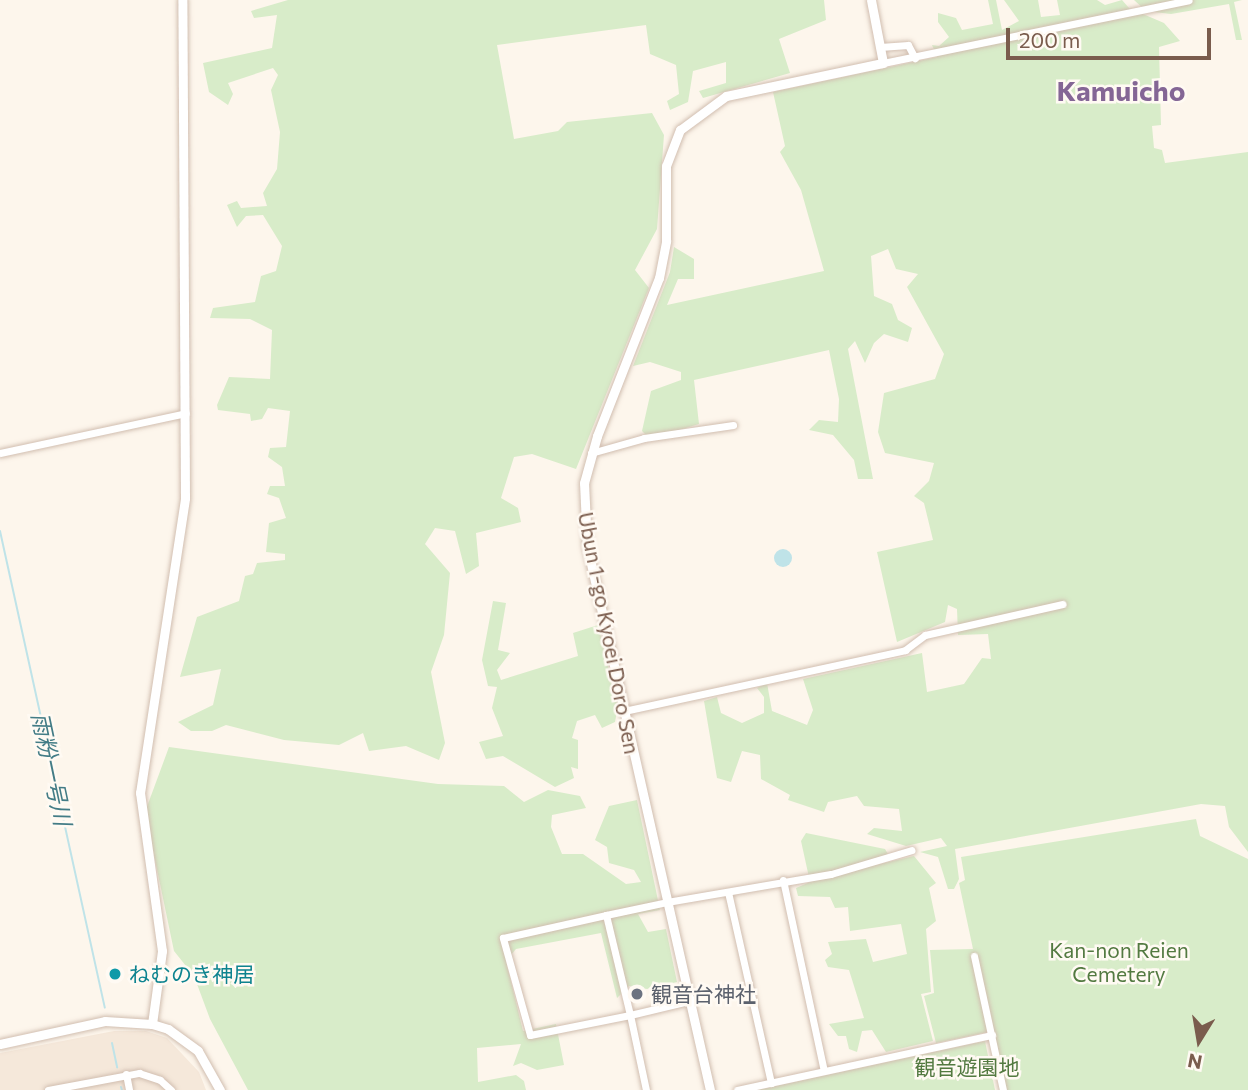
<!DOCTYPE html>
<html>
<head>
<meta charset="utf-8">
<style>
  body { margin:0 }
  #map { position:relative; width:1248px; height:1090px; overflow:hidden; background:#fdf6ec; font-family:Commissioner,"Noto Sans JP",sans-serif }
  div>[style] { position:absolute }
  .residential>* { inset:0; background:#f5e8da }
  .green>* { inset:0; background:#d8ecc9 }
  .water>* { inset:0; background:#bfe3e8 }
  .round { border-radius:50% }
  .stream>* { height:2px; margin:-1px; padding:0 1px; transform-origin:1px; border-radius:1px; background:#bfe3e8 }
  .roads { filter:drop-shadow(0 0 2px #d1beb0) drop-shadow(0 0 2px #d1beb0) }
  .minor>* { height:7px; margin:-3.5px; padding:0 3.5px; transform-origin:3.5px; border-radius:3.5px; background:#fff }
  .tertiary>* { height:9px; margin:-4.5px; padding:0 4.5px; transform-origin:4.5px; border-radius:4.5px; background:#fff }
  .dots>* { width:19px; height:19px; translate:-50% -50%; box-sizing:border-box; border:4px solid #fffaf3; border-radius:50% }
  span { translate:-50% -50%; white-space:nowrap; text-align:center; line-height:1.15; -webkit-text-stroke:5px #fffaf3; paint-order:stroke }
  .street-label { font-size:21px; color:#7a5c4d }
  .park-label { font-size:21px; color:#537a41 }
  .culture-label { font-size:21px; color:#0d838f }
  .left { translate:0 -50%; text-align:left }
  .worship-label { font-size:21px; color:#5b616d }
  .water-label { font-size:23px; color:#437c86; font-style:italic }
  .district-label { font-size:28px; color:#846695; font-weight:700 }
  .north { position:absolute; left:1164px; top:1006px; width:70px; height:70px; -webkit-text-stroke:5px #fffaf3; paint-order:stroke; rotate:191deg; font-size:19px; font-weight:700; line-height:28px; text-align:center; color:#7a5c4d }
  .north::after { content:''; display:block; margin:auto; width:24px; height:32px; background:#7a5c4d; clip-path:polygon(50% 0,100% 100%,50% 72%,0 100%) }
  .scale { position:absolute; left:1006px; top:28px; width:205px; height:32px; box-sizing:border-box; border:4px solid #7a5c4d; border-top:0; padding-left:9px; font-size:21px; line-height:24px; white-space:nowrap; color:#7a5c4d; -webkit-text-stroke:5px #fffaf3; paint-order:stroke }
</style>
</head>
<body>
<div id="map">
  <div class="residential">
    <div style="clip-path:polygon(114px 1031px,146px 1031px,167px 1038px,199px 1072px,206px 1090px,0 1090px,0 1053px)"></div>
  </div>
  <div class="green">
    <div style="clip-path:polygon(288px 0,824px 0,826px 20px,779px 39px,790px 73px,703px 98px,699px 91px,726px 83px,726px 62px,693px 71px,688px 102px,670px 110px,667px 101px,679px 94px,676px 65px,650px 54px,646px 25px,497px 45px,514px 139px,558px 131px,567px 122px,652px 113px,664px 135px,657px 229px,635px 270px,649px 288px,576px 469px,532px 454px,514px 457px,501px 498px,518px 508px,521px 522px,476px 533px,479px 566px,466px 574px,455px 531px,435px 528px,425px 544px,450px 573px,444px 635px,431px 672px,445px 743px,439px 760px,406px 746px,369px 751px,363px 733px,339px 745px,284px 740px,226px 725px,212px 731px,191px 731px,178px 722px,213px 705px,221px 669px,180px 677px,197px 617px,239px 601px,245px 576px,253px 574px,257px 563px,285px 560px,285px 554px,266px 552px,269px 523px,286px 518px,279px 498px,267px 494px,270px 486px,285px 486px,282px 467px,268px 457px,270px 448px,286px 447px,290px 411px,268px 408px,262px 419px,251px 421px,250px 414px,218px 410px,217px 405px,229px 377px,270px 379px,272px 330px,250px 319px,210px 318px,213px 308px,255px 302px,261px 276px,276px 271px,282px 246px,263px 215px,246px 216px,237px 227px,227px 205px,237px 201px,241px 208px,267px 206px,263px 193px,277px 169px,280px 132px,271px 90px,278px 75px,273px 68px,228px 83px,233px 94px,228px 105px,209px 92px,203px 63px,272px 48px,277px 15px,254px 18px,251px 11px)"></div>
    <div style="clip-path:polygon(988px 0,996px 0,1002px 30px,1019px 21px,1004px 0,1038px 0,1041px 17px,1060px 15px,1057px 0,1097px 0,1105px 5px,1122px 0,1129px 8px,1164px 23px,1180px 41px,1159px 47px,1161px 125px,1152px 126px,1154px 148px,1162px 150px,1165px 163px,1248px 152px,1248px 852px,1229px 827px,1225px 806px,1201px 804px,955px 849px,959px 879px,954px 889px,948px 889px,938px 857px,920px 852px,947px 846px,941px 838px,906px 846px,867px 834px,874px 828px,902px 831px,899px 809px,864px 806px,857px 796px,828px 802px,824px 812px,788px 800px,790px 795px,761px 779px,760px 755px,742px 751px,731px 782px,717px 778px,704px 701px,717px 697px,721px 713px,742px 723px,764px 713px,764px 697px,757px 688px,767px 683px,772px 711px,807px 725px,813px 710px,803px 679px,922px 653px,927px 692px,964px 684px,982px 658px,991px 659px,988px 634px,958px 635px,957px 609px,948px 605px,945px 622px,897px 642px,877px 552px,933px 540px,924px 503px,914px 496px,929px 481px,934px 463px,885px 453px,878px 432px,884px 393px,935px 379px,944px 354px,907px 287px,918px 274px,896px 269px,888px 249px,871px 256px,874px 296px,892px 304px,898px 320px,912px 328px,908px 342px,884px 334px,874px 343px,865px 363px,855px 341px,848px 349px,873px 479px,858px 479px,854px 460px,833px 435px,809px 430px,819px 420px,838px 422px,839px 399px,829px 350px,694px 380px,699px 424px,650px 439px,642px 431px,651px 391px,681px 380px,681px 372px,650px 362px,633px 366px,670px 272px,674px 247px,694px 259px,694px 279px,678px 279px,667px 305px,824px 271px,801px 190px,780px 152px,785px 146px,773px 92px,937px 57px,932px 45px,939px 46px,949px 37px,938px 22px,938px 13px,956px 18px,962px 30px,993px 24px)"></div>
    <div style="clip-path:polygon(1134px 0,1242px 0,1234px 2px,1242px 40px,1236px 40px,1229px 4px,1171px 14px,1146px 11px)"></div>
    <div style="clip-path:polygon(493px 601px,506px 603px,498px 650px,510px 653px,497px 670px,501px 680px,578px 656px,573px 633px,598px 625px,618px 706px,615px 722px,602px 728px,595px 715px,577px 721px,572px 738px,578px 740px,578px 769px,571px 767px,574px 778px,555px 787px,503px 756px,486px 759px,479px 742px,503px 736px,492px 708px,497px 687px,488px 686px,482px 660px)"></div>
    <div style="clip-path:polygon(169px 747px,438px 784px,504px 786px,524px 802px,548px 790px,580px 796px,586px 808px,552px 815px,551px 827px,562px 854px,583px 854px,626px 884px,641px 882px,634px 870px,609px 863px,607px 847px,595px 840px,609px 806px,637px 800px,660px 910px,638px 914px,648px 932px,666px 929px,677px 982px,647px 989px,629px 986px,617px 998px,601px 933px,516px 949px,506px 961px,523px 1031px,556px 1024px,564px 1065px,537px 1070px,521px 1063px,513px 1066px,521px 1044px,477px 1048px,478px 1082px,516px 1075px,524px 1081px,526px 1090px,248px 1090px,210px 1019px,194px 976px,174px 951px,145px 812px)"></div>
    <div style="clip-path:polygon(1196px 819px,1200px 836px,1248px 859px,1248px 1090px,1000px 1090px,988px 1032px,936px 1043px,924px 996px,934px 993px,930px 950px,973px 949px,959px 883px,965px 880px,961px 857px)"></div>
    <div style="clip-path:polygon(806px 833px,885px 849px,888px 854px,871px 866px,914px 856px,936px 883px,929px 888px,936px 921px,926px 929px,931px 992px,921px 994px,933px 1041px,886px 1052px,872px 1030px,862px 1031px,857px 1052px,849px 1049px,846px 1036px,838px 1036px,829px 1024px,864px 1018px,849px 970px,828px 967px,825px 960px,832px 954px,828px 942px,866px 939px,873px 962px,907px 954px,901px 924px,850px 931px,848px 907px,835px 908px,830px 897px,798px 896px,796px 888px,810px 882px,801px 841px)"></div>
    <div style="clip-path:polygon(985px 1041px,995px 1090px,757px 1090px)"></div>
  </div>
  <div class="water">
    <div class="round" style="left:774px;top:549px;width:18px;height:18px"></div>
  </div>
  <div class="stream">
    <div style="left:0;top:531px;width:488px;rotate:77.6deg"></div>
    <div style="left:112px;top:1043px;width:25px;rotate:78deg"></div>
    <div style="left:121px;top:1087px;width:3px;rotate:72deg"></div>
  </div>
  <div class="roads">
    <div class="minor">
      <div style="left:880px;top:47px;width:28px;rotate:-4deg"></div>
      <div style="left:908px;top:45px;width:15px;rotate:62deg"></div>
      <div style="left:883px;top:63px;width:312px;rotate:-11.6deg"></div>
      <div style="left:0;top:453px;width:190px;rotate:-12.1deg"></div>
      <div style="left:591px;top:453px;width:55px;rotate:-15.8deg"></div>
      <div style="left:644px;top:438px;width:90px;rotate:-8.3deg"></div>
      <div style="left:624px;top:711px;width:288px;rotate:-12.2deg"></div>
      <div style="left:905px;top:650px;width:25px;rotate:-37deg"></div>
      <div style="left:925px;top:635px;width:141px;rotate:-12.7deg"></div>
      <div style="left:783px;top:880px;width:195px;rotate:77.9deg"></div>
      <div style="left:728px;top:892px;width:196px;rotate:77.3deg"></div>
      <div style="left:606px;top:915px;width:103px;rotate:76.5deg"></div>
      <div style="left:630px;top:1015px;width:102px;rotate:168.7deg"></div>
      <div style="left:530px;top:1035px;width:101px;rotate:-105.6deg"></div>
      <div style="left:503px;top:938px;width:106px;rotate:-12.6deg"></div>
      <div style="left:606px;top:915px;width:62px;rotate:-12deg"></div>
      <div style="left:667px;top:902px;width:166px;rotate:-9.7deg"></div>
      <div style="left:831px;top:874px;width:84px;rotate:-16.5deg"></div>
      <div style="left:974px;top:956px;width:137px;rotate:77.8deg"></div>
      <div style="left:126px;top:1074px;width:16px;rotate:79deg"></div>
      <div style="left:48px;top:1090px;width:93px;rotate:-10.6deg"></div>
      <div style="left:139px;top:1073px;width:22px;rotate:18deg"></div>
      <div style="left:160px;top:1080px;width:15px;rotate:42deg"></div>
      <div style="left:646px;top:1090px;width:77px;rotate:-102deg"></div>
      <div style="left:630px;top:1015px;width:61px;rotate:-13.3deg"></div>
      <div style="left:737px;top:1090px;width:261px;rotate:-12.2deg"></div>
    </div>
    <div class="tertiary">
      <div style="left:152px;top:1024px;width:74px;rotate:-82.2deg"></div>
      <div style="left:162px;top:951px;width:160px;rotate:-97.9deg"></div>
      <div style="left:140px;top:793px;width:298px;rotate:-81.3deg"></div>
      <div style="left:185px;top:498px;width:498px;rotate:-90.3deg"></div>
      <div style="left:0;top:1044px;width:107px;rotate:-12.4deg"></div>
      <div style="left:105px;top:1021px;width:47px;rotate:3.7deg"></div>
      <div style="left:152px;top:1024px;width:17px;rotate:17deg"></div>
      <div style="left:168px;top:1029px;width:37px;rotate:36deg"></div>
      <div style="left:198px;top:1051px;width:45px;rotate:60.6deg"></div>
      <div style="left:710px;top:1090px;width:558px;rotate:-102.74deg"></div>
      <div style="left:587px;top:546px;width:63px;rotate:-92.7deg"></div>
      <div style="left:584px;top:483px;width:49px;rotate:-74.5deg"></div>
      <div style="left:597px;top:436px;width:170px;rotate:-68.6deg"></div>
      <div style="left:659px;top:278px;width:38px;rotate:-79deg"></div>
      <div style="left:666px;top:241px;width:75px;rotate:-90deg"></div>
      <div style="left:666px;top:166px;width:39px;rotate:-69deg"></div>
      <div style="left:680px;top:130px;width:57px;rotate:-36.5deg"></div>
      <div style="left:726px;top:96px;width:160px;rotate:-11.9deg"></div>
      <div style="left:883px;top:63px;width:64px;rotate:-100.8deg"></div>
    </div>
  </div>
  <div class="dots">
    <div style="left:115px;top:974px;background:#0f9aa8"></div>
    <div style="left:637px;top:994px;background:#6b7280"></div>
  </div>
  <div class="street-label">
    <span style="left:609px;top:633px;rotate:79deg">Ubun 1-go Kyoei Doro Sen</span>
  </div>
  <div class="park-label">
    <span style="left:1119px;top:962px">Kan-non Reien<br>Cemetery</span>
    <span style="left:967px;top:1067px">観音遊園地</span>
  </div>
  <div class="culture-label">
    <span class="left" style="left:129px;top:974px">ねむのき神居</span>
  </div>
  <div class="worship-label">
    <span class="left" style="left:651px;top:994px">観音台神社</span>
  </div>
  <div class="water-label">
    <span style="left:52px;top:769px;rotate:78deg">雨粉一号川</span>
  </div>
  <div class="district-label">
    <span style="left:1121px;top:90px">Kamuicho</span>
  </div>
  <div class="north">N</div>
  <div class="scale">200 m</div>
</div>
</body>
</html>
